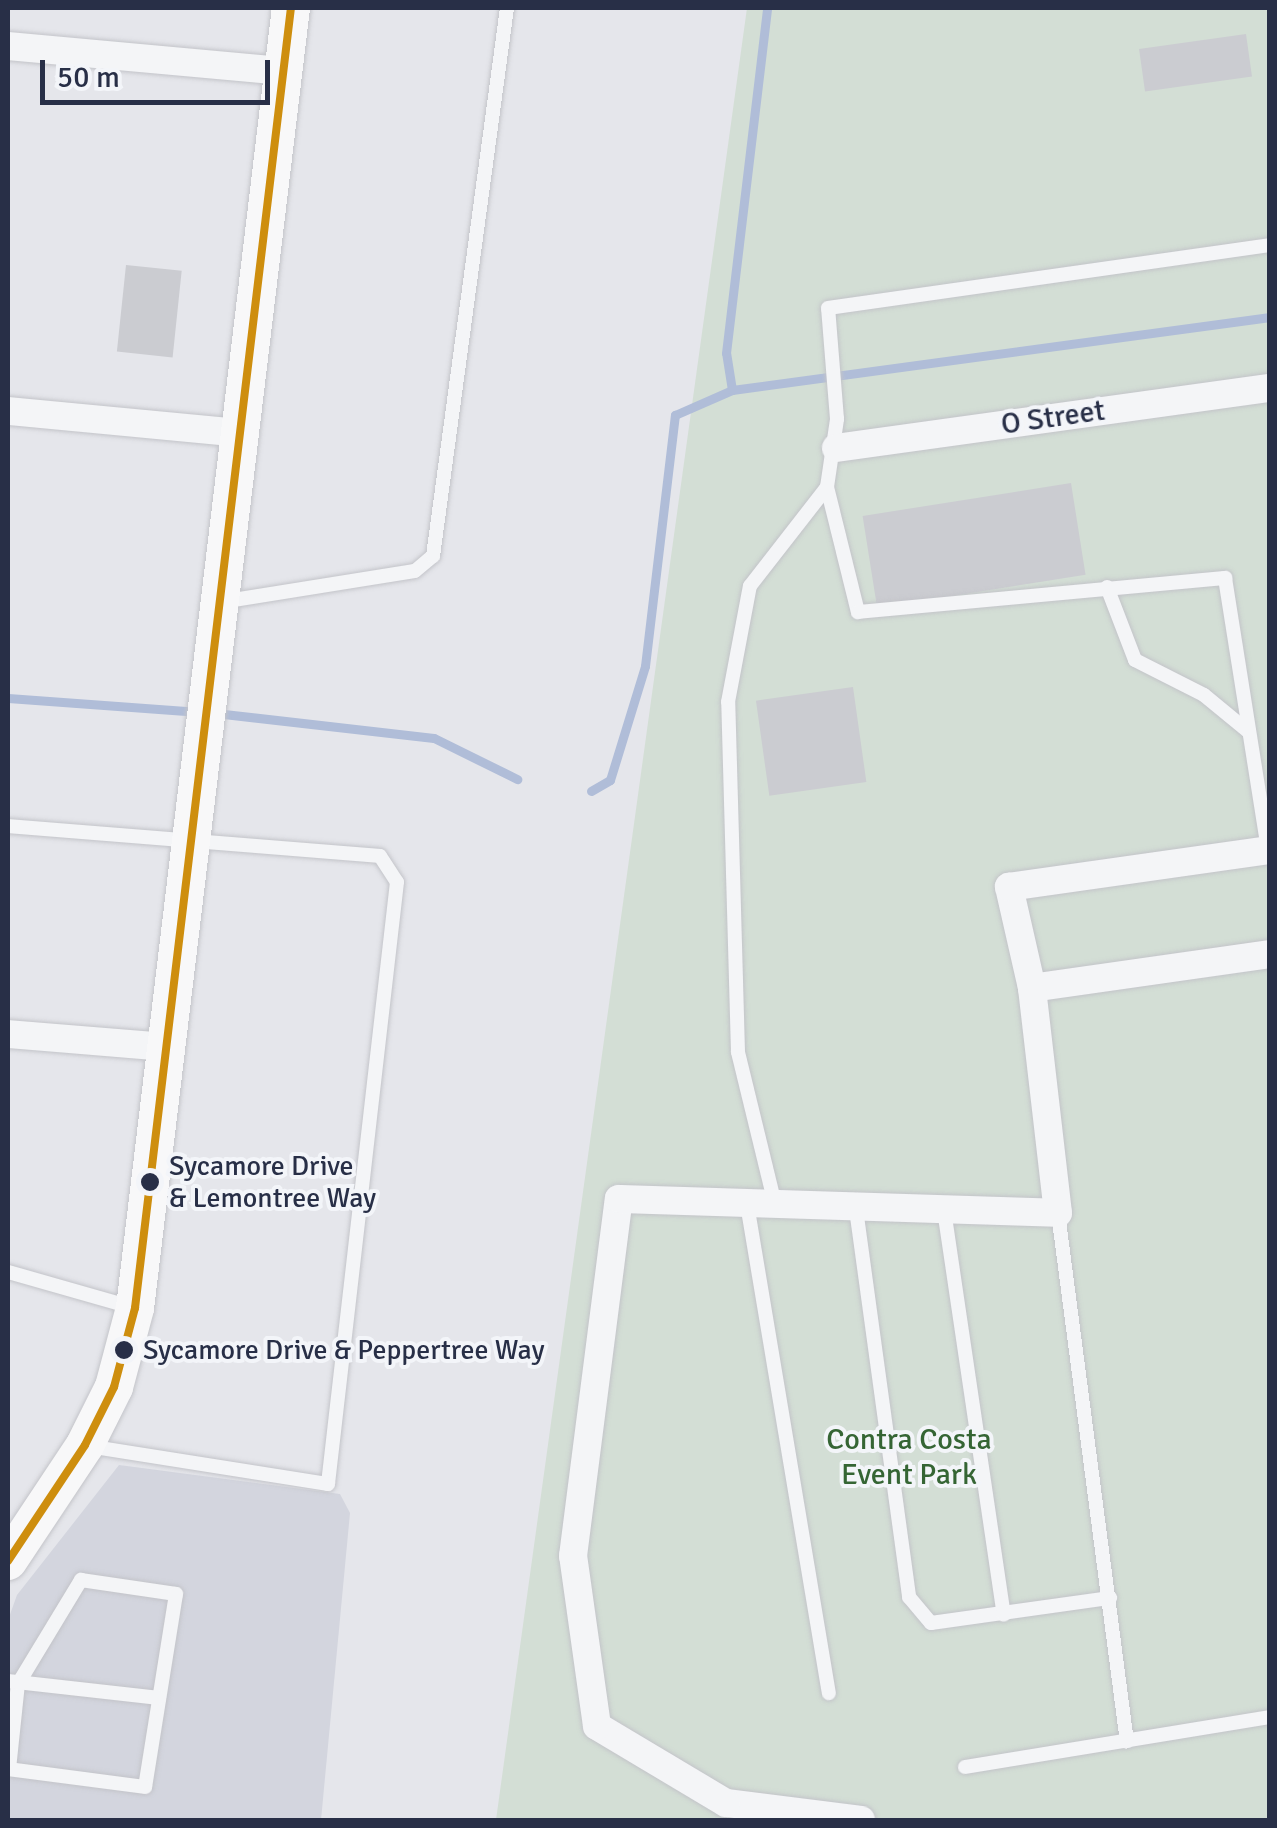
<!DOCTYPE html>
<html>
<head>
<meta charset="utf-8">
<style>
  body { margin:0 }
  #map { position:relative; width:1277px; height:1828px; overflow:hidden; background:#e5e6eb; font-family:Signika,sans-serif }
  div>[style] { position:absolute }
  .built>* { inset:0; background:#d3d5de }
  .green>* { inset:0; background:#d3ded5 }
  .stream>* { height:9px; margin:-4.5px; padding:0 4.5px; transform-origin:4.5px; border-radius:4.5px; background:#b0bdd8 }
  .building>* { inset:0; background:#cbccd1; transform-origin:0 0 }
  .roads { filter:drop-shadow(0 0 2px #c3c4c9) drop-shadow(0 0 2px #c3c4c9) }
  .lane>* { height:14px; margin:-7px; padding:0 7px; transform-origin:7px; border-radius:7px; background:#f4f5f7 }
  .street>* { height:28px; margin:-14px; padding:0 14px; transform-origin:14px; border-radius:14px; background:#f4f5f7 }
  .secondary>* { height:38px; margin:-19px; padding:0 19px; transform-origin:19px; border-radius:19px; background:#f8f8f9 }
  .bus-1>* { height:8px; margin:-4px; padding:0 4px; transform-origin:4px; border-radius:4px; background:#ce8e0e }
  .dots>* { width:28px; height:28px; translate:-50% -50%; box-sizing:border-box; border:5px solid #f3f5f9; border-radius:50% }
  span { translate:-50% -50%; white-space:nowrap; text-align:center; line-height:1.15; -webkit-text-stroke:8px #f3f5f9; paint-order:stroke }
  .bus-label { font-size:28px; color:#282f47 }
  .left { translate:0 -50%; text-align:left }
  .street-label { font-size:30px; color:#282f47 }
  .park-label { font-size:30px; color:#356534 }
  .frame { position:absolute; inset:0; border:10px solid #282f47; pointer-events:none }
  .scale { position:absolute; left:40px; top:60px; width:230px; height:45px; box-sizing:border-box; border:5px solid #282f47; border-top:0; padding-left:12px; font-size:30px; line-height:35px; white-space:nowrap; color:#282f47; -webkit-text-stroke:8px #f3f5f9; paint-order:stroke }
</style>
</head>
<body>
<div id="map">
  <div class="built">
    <div style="clip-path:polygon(119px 1465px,340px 1494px,350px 1513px,321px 1820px,8px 1820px,8px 1620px,17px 1595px)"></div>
  </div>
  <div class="green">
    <div style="clip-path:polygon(747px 8px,1269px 8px,1269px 1820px,496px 1820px)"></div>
  </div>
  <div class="stream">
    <div style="left:732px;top:390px;width:37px;rotate:-99deg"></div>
    <div style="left:726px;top:353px;width:347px;rotate:-83.2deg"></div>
    <div style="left:8px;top:698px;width:192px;rotate:4.2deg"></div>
    <div style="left:215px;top:713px;width:220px;rotate:6.5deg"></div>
    <div style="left:434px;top:738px;width:93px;rotate:26.3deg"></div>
    <div style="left:591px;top:791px;width:22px;rotate:-30deg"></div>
    <div style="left:610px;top:780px;width:119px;rotate:-72.9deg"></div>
    <div style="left:645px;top:666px;width:253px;rotate:-83.2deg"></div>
    <div style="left:675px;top:415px;width:62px;rotate:-23.7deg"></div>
    <div style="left:732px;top:390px;width:543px;rotate:-7.73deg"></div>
  </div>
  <div class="building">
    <div style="left:1246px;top:34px;width:43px;height:108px;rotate:82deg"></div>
    <div style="left:126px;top:265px;width:56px;height:87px;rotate:6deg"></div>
    <div style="left:1071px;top:483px;width:93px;height:211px;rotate:81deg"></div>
    <div style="left:853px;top:687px;width:96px;height:98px;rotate:82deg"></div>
  </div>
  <div class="roads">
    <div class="lane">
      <div style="left:827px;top:487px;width:129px;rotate:76.1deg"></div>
      <div style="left:858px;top:612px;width:369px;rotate:-5.3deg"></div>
      <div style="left:1225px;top:578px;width:275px;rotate:81deg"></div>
      <div style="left:1107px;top:587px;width:78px;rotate:69deg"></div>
      <div style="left:1135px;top:660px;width:77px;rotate:26.9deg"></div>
      <div style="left:1204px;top:695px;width:58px;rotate:39.4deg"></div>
      <div style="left:221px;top:602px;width:196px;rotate:-9.1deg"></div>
      <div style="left:415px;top:571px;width:23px;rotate:-40deg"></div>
      <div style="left:433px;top:556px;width:553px;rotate:-82.31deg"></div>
      <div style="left:8px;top:826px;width:373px;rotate:4.6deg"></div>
      <div style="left:380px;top:856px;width:31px;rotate:57deg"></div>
      <div style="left:397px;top:882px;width:606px;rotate:96.54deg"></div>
      <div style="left:328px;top:1484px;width:242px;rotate:-171deg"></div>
      <div style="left:747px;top:1204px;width:496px;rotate:80.5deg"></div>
      <div style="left:775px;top:1204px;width:156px;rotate:-103.7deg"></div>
      <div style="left:738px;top:1052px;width:350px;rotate:-91.6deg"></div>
      <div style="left:728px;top:702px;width:118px;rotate:-79.3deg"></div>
      <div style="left:750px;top:586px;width:125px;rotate:-52.1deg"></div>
      <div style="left:827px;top:487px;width:69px;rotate:-81.6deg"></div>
      <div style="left:837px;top:419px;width:111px;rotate:-94.6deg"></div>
      <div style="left:828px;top:308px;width:446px;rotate:-8.1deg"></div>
      <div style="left:856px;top:1209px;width:392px;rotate:82.2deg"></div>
      <div style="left:909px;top:1597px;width:34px;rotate:50deg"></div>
      <div style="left:931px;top:1623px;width:181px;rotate:-8deg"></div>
      <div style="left:944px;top:1210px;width:409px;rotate:81.6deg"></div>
      <div style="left:1058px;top:1213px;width:533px;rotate:82.57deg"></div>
      <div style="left:8px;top:1272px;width:131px;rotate:15.9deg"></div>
      <div style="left:81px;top:1580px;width:96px;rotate:8.4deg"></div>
      <div style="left:176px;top:1594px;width:195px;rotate:99.1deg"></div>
      <div style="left:145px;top:1787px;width:137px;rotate:-172.5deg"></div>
      <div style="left:9px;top:1769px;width:85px;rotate:-84deg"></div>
      <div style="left:18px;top:1684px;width:122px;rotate:-58.8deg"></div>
      <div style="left:8px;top:1681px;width:152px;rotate:6.4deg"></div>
      <div style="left:965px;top:1767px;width:309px;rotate:-9.3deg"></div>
    </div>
    <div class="street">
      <div style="left:8px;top:46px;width:277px;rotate:5.2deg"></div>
      <div style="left:8px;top:411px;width:234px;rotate:5.4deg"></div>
      <div style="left:836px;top:448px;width:438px;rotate:-7.9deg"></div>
      <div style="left:1032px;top:988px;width:240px;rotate:-8.1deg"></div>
      <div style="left:8px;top:1034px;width:160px;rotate:4.7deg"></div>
      <div style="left:861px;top:1820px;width:136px;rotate:-172.8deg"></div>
      <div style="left:726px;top:1803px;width:150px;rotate:-149.2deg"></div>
      <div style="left:597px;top:1726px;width:172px;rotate:-98deg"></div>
      <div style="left:573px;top:1556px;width:360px;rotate:-82.7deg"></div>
      <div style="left:619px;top:1199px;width:439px;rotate:1.8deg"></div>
      <div style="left:1058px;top:1213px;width:226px;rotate:-96.6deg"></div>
      <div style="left:1032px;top:988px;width:104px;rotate:-102.8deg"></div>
      <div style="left:1009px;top:887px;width:264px;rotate:-8.1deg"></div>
    </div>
    <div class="secondary">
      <div style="left:8px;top:1561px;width:139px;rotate:-56.4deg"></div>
      <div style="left:85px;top:1445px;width:65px;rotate:-63.4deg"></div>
      <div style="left:114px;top:1387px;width:82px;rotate:-75.1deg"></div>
      <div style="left:135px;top:1308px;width:1309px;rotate:-83.16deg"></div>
    </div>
  </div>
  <div class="bus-1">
    <div style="left:8px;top:1561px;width:139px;rotate:-56.4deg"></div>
    <div style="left:85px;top:1445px;width:65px;rotate:-63.4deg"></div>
    <div style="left:114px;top:1387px;width:82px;rotate:-75.1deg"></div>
    <div style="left:135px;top:1308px;width:1309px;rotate:-83.16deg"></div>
  </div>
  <div class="dots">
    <div style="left:150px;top:1182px;background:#282f47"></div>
    <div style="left:124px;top:1350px;background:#282f47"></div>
  </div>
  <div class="bus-label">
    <span class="left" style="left:169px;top:1182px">Sycamore Drive<br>&amp; Lemontree Way</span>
    <span class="left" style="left:143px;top:1350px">Sycamore Drive &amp; Peppertree Way</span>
  </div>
  <div class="street-label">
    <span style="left:1053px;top:418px;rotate:-8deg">O Street</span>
  </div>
  <div class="park-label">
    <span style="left:909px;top:1457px">Contra Costa<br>Event Park</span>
  </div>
  <div class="frame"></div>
  <div class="scale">50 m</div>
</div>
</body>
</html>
